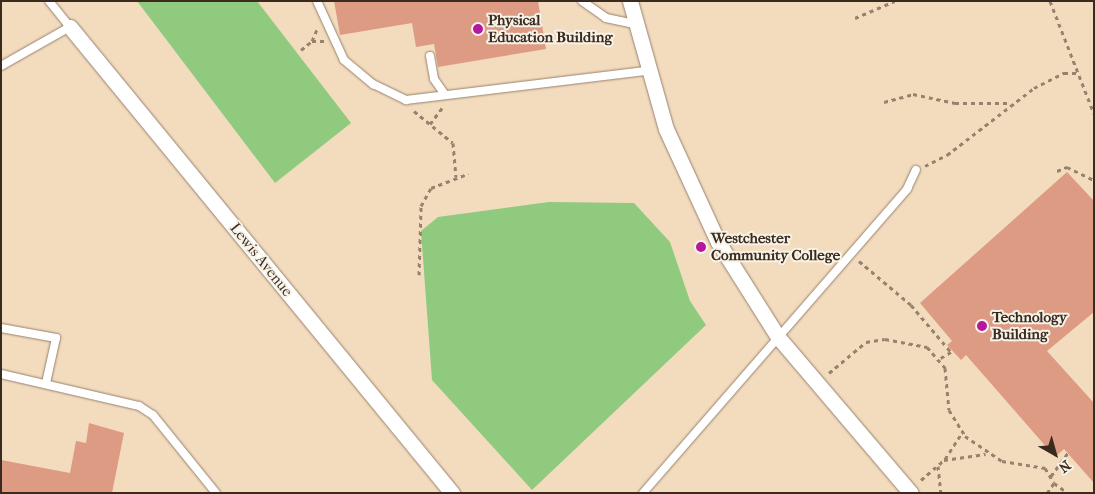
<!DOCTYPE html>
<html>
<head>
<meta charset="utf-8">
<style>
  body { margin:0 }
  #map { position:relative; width:1095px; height:494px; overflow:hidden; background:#f3dbbe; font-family:"IM FELL French Canon",serif }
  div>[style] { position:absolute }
  .green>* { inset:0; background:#8fca7f }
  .building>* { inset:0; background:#de9b83 }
  .path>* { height:3px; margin-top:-1.5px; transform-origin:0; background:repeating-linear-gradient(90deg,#97826e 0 4px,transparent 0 8px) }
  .roads { filter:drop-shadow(0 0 1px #97826e) drop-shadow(0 0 1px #97826e) }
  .service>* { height:8px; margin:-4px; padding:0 4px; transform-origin:4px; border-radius:4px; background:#fff }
  .minor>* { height:15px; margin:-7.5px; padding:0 7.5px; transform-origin:7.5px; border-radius:7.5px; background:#fff }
  .dots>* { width:14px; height:14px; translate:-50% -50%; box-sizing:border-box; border:2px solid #f7f3e8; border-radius:50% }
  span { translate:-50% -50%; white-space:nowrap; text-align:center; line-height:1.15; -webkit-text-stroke:4px #f7f3e8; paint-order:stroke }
  .poi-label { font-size:15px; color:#3b2a1e; font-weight:700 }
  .left { translate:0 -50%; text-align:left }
  .street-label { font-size:15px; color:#3b2a1e }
  .frame { position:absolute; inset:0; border:2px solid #3b2a1e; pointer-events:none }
  .north { position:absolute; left:1030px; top:429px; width:50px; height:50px; -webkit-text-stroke:4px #f7f3e8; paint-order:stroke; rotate:142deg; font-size:14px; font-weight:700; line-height:20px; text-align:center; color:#3b2a1e }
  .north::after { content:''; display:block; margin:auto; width:18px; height:22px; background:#3b2a1e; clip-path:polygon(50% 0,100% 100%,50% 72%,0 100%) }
</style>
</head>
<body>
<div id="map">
  <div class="green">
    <div style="clip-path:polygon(137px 1px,257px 1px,351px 123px,275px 183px)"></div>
    <div style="clip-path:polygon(549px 202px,634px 203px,670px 242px,690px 301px,706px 325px,532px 490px,432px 380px,421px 231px,438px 217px)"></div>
  </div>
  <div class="building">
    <div style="clip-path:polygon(334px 1px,538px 1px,546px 49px,438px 67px,434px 44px,416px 47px,412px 23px,340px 35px)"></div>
    <div style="clip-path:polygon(1067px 172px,1094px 201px,1094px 312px,1047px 351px,1094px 403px,1094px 483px,1064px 449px,1055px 457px,966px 355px,961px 360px,947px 345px,952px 341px,920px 303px)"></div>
    <div style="clip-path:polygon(89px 423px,124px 433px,112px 493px,1px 493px,1px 460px,70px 473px,76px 441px,86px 443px)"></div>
  </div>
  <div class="path">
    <div style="left:1050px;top:1px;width:121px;rotate:68.7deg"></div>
    <div style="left:855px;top:18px;width:43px;rotate:-23deg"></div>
    <div style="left:312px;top:41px;width:12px"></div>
    <div style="left:301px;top:50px;width:14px;rotate:-39deg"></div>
    <div style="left:312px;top:41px;width:13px;rotate:-67deg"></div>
    <div style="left:884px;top:102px;width:30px;rotate:-15deg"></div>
    <div style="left:913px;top:94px;width:43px;rotate:12.1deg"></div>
    <div style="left:955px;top:103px;width:54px"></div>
    <div style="left:414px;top:111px;width:50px;rotate:39.4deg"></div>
    <div style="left:453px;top:143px;width:34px;rotate:85deg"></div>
    <div style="left:430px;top:124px;width:21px;rotate:-53deg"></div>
    <div style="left:925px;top:166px;width:25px;rotate:-27deg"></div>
    <div style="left:947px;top:155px;width:110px;rotate:-37.6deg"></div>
    <div style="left:1034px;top:88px;width:34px;rotate:-27deg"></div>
    <div style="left:1064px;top:73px;width:16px"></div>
    <div style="left:1057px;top:171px;width:11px;rotate:-22deg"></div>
    <div style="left:1067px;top:167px;width:30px;rotate:26deg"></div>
    <div style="left:859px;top:261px;width:68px;rotate:40.2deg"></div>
    <div style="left:911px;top:305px;width:62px;rotate:49.6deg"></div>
    <div style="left:951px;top:352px;width:14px;rotate:150deg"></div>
    <div style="left:419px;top:275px;width:69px;rotate:-88.3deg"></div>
    <div style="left:421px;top:206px;width:21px;rotate:-61deg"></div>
    <div style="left:431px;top:188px;width:40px;rotate:-21deg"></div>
    <div style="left:829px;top:373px;width:48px;rotate:-40deg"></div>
    <div style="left:866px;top:342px;width:19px;rotate:-9deg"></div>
    <div style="left:885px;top:339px;width:43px;rotate:10.8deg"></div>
    <div style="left:927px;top:347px;width:28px;rotate:49deg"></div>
    <div style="left:945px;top:368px;width:42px;rotate:84.6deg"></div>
    <div style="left:949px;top:410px;width:31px;rotate:58deg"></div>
    <div style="left:965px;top:436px;width:45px;rotate:34deg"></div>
    <div style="left:1002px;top:461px;width:44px;rotate:9.2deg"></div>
    <div style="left:1045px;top:468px;width:17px;rotate:59deg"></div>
    <div style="left:1054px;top:483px;width:17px;rotate:36deg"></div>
    <div style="left:945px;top:459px;width:31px;rotate:-57deg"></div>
    <div style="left:938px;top:466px;width:27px;rotate:84deg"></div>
    <div style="left:1051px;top:476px;width:29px;rotate:-54deg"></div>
    <div style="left:921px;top:480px;width:30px;rotate:-41deg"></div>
    <div style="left:944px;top:460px;width:42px;rotate:-8.1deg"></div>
    <div style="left:1047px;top:493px;width:12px;rotate:-55deg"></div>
  </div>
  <div class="roads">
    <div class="service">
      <div style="left:317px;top:1px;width:65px;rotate:65.4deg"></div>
      <div style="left:344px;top:60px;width:38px;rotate:40deg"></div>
      <div style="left:373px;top:84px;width:37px;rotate:26deg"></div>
      <div style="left:406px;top:100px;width:243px;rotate:-6.9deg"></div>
      <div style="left:582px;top:1px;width:29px;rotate:35deg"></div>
      <div style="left:606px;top:18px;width:29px;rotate:12deg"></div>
      <div style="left:430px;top:56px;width:23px;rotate:80deg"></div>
      <div style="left:434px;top:79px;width:19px;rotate:55deg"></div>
      <div style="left:1px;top:66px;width:79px;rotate:-29.5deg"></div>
      <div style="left:70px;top:27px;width:33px;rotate:-129deg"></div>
      <div style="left:1px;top:328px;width:56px;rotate:10.3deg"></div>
      <div style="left:56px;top:338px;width:46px;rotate:102.5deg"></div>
      <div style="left:1px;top:374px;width:142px;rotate:13.1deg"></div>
      <div style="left:139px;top:406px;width:17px;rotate:33deg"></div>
      <div style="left:153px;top:415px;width:100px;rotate:51.1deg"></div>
      <div style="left:643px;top:493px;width:403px;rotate:-49deg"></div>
      <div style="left:907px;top:189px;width:21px;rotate:-65deg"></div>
    </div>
    <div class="minor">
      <div style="left:630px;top:1px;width:133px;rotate:74.3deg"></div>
      <div style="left:666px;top:129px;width:124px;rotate:65.3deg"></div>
      <div style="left:718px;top:242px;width:112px;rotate:57.7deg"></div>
      <div style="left:778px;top:337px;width:205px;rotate:49.6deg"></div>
      <div style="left:70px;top:27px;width:603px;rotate:50.66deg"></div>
    </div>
  </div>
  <div class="dots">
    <div style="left:478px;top:29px;background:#b5179e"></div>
    <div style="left:701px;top:247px;background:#b5179e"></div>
    <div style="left:982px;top:326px;background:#b5179e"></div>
  </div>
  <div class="poi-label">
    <span class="left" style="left:488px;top:29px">Physical<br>Education Building</span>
    <span class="left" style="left:711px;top:247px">Westchester<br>Community College</span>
    <span class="left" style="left:992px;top:326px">Technology<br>Building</span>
  </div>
  <div class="street-label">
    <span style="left:261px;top:260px;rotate:51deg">Lewis Avenue</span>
  </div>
  <div class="frame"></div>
  <div class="north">N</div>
</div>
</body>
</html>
